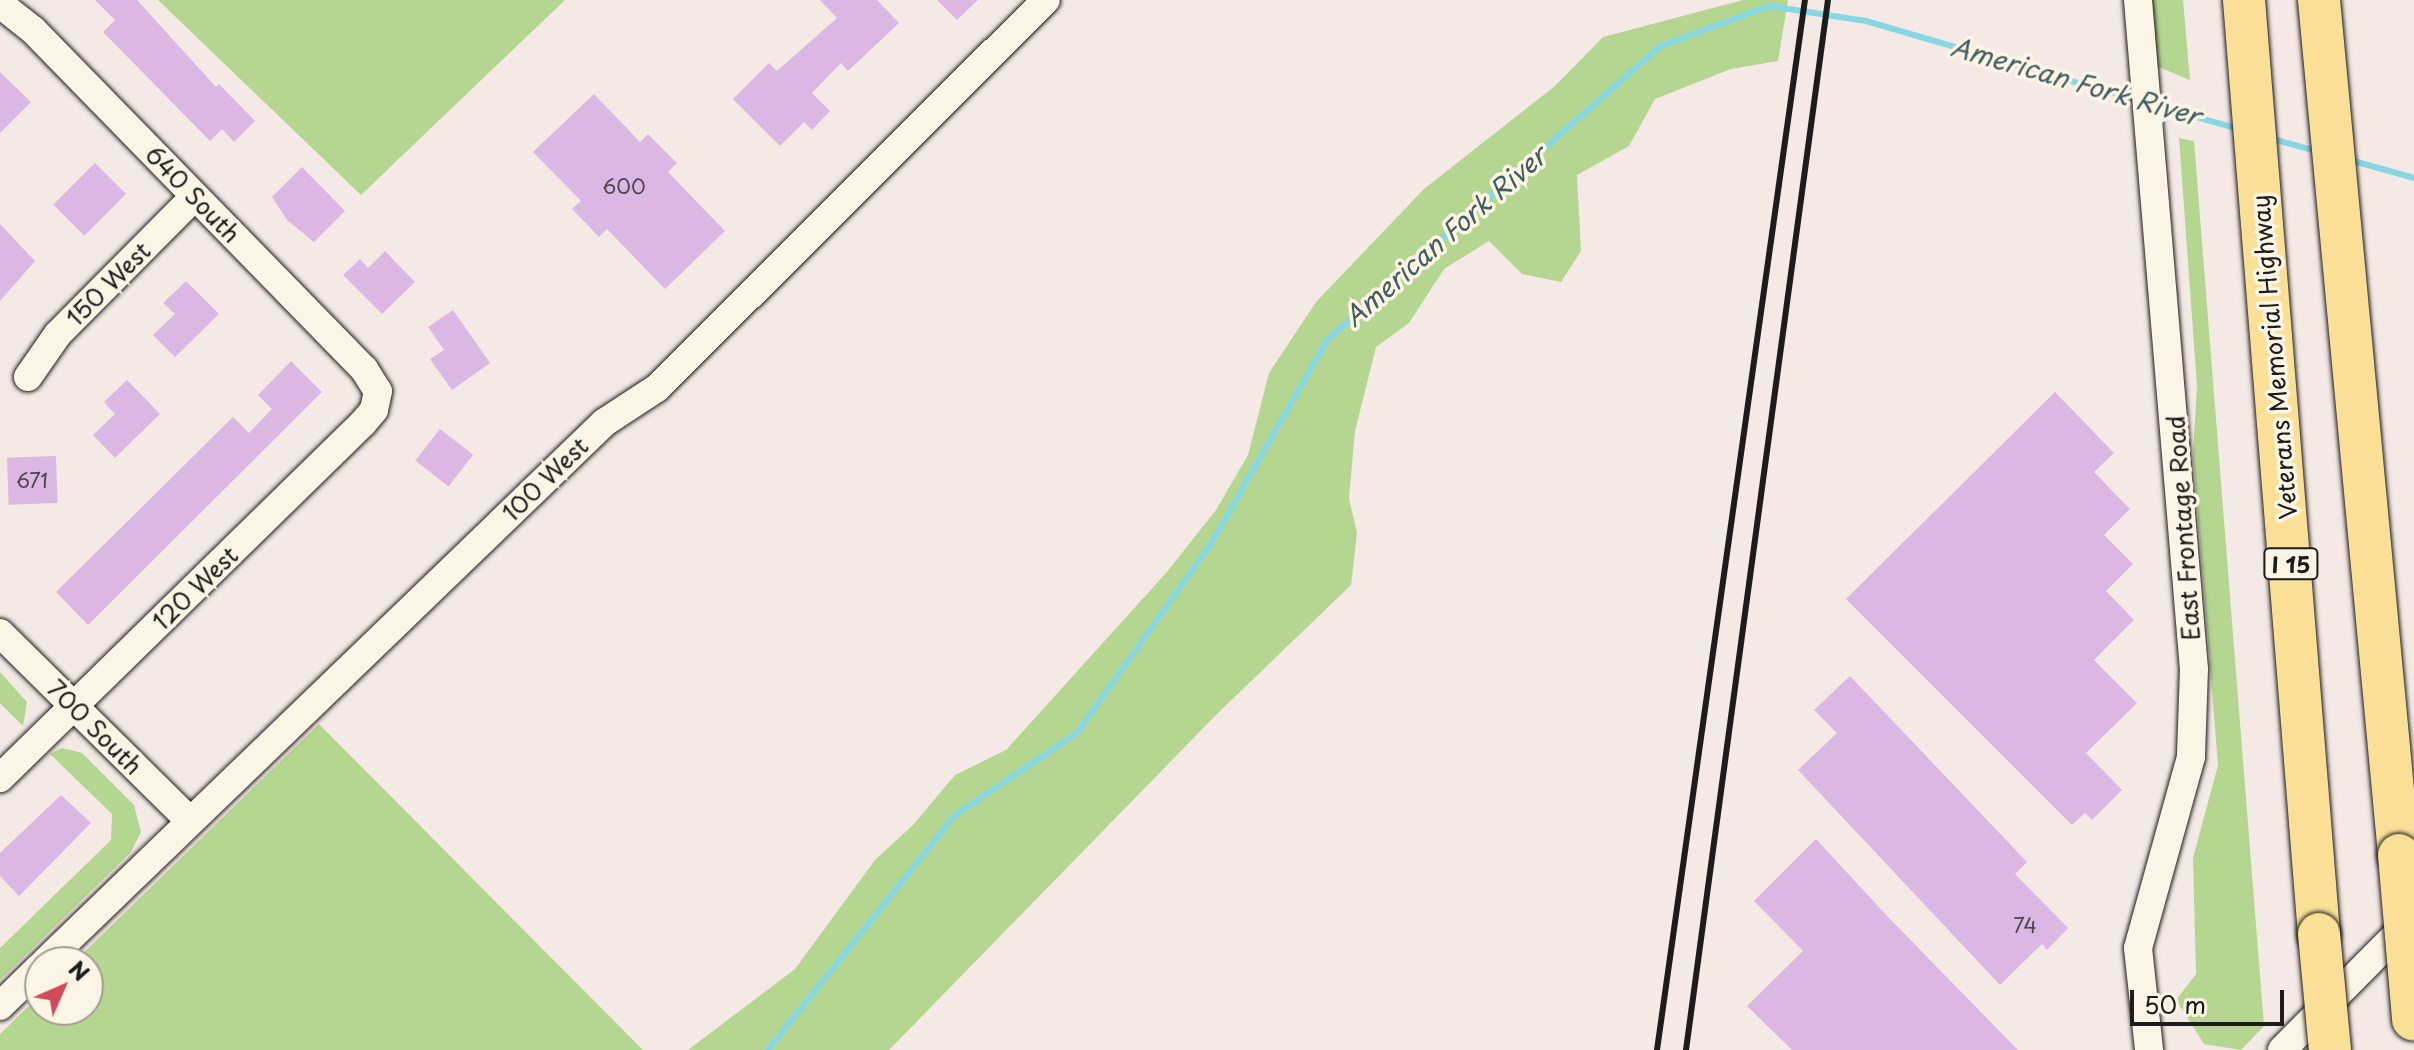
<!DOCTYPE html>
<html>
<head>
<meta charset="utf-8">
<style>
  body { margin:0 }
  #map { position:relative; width:2414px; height:1050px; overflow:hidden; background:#f5e9e5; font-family:"Playpen Sans",sans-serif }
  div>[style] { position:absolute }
  .green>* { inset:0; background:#b5d690 }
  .stream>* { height:6px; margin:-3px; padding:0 3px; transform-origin:3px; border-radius:3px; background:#87d7e3 }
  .building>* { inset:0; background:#dbb8e4; transform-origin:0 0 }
  .roads { filter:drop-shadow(0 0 2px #1c1c1c) drop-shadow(0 0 2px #1c1c1c) }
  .minor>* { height:28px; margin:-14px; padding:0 14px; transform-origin:14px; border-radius:14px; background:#fcf5e5 }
  .highway>* { height:42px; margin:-21px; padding:0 21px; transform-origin:21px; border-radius:21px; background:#fadf96 }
  .rail>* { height:6px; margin:-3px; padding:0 3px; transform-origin:3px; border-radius:3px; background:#1c1c1c }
  .bridges { filter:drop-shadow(0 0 2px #1c1c1c) drop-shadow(0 0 2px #1c1c1c) }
  .highway-bridge>* { height:42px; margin:-21px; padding:0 21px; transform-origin:21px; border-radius:21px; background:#fadf96 }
  span { translate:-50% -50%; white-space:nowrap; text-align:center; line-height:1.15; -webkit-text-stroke:7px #fcf5e5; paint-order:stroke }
  .number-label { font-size:20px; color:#4c434e }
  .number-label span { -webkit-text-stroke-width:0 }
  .shield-label span { padding:2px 6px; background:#fcf5e5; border:2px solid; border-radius:6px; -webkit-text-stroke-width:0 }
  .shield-label { font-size:22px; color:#1c1c1c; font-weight:700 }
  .street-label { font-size:24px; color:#1c1c1c }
  .water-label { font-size:26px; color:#415d62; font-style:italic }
  .north { position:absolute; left:24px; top:946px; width:80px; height:80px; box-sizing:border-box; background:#fcf5e5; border:2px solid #a29e95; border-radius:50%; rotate:45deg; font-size:22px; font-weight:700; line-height:32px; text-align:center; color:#1c1c1c }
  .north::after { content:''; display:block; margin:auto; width:28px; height:36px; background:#d1495b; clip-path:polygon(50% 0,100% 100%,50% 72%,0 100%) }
  .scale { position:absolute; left:2130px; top:990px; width:154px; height:36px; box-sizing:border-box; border:4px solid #1c1c1c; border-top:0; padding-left:10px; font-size:24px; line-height:28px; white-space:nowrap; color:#1c1c1c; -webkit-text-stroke:6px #fcf5e5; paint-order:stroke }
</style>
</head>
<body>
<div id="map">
  <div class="green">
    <div style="clip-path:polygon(158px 0,565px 0,361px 195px)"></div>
    <div style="clip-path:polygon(1743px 0,1788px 0,1778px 61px,1731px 69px,1655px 99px,1629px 146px,1577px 175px,1581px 251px,1561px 282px,1522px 274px,1489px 241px,1444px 269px,1409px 323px,1376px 347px,1355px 431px,1349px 498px,1357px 533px,1351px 585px,1217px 714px,889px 1050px,688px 1050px,795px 969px,875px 860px,913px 825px,955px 775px,1006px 750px,1166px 573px,1216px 510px,1248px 455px,1269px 373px,1316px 302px,1424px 189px,1555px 86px,1603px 37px)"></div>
    <div style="clip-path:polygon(2150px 0,2183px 0,2190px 80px,2156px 66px)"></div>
    <div style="clip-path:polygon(2179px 138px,2194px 141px,2264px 1026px,2241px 1050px,2204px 1044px,2176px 1000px,2196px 974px,2193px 858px,2218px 765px,2193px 453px,2197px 386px)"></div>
    <div style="clip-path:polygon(0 672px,27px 702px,23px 726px,0 703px)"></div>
    <div style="clip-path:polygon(319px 724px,643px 1050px,0 1050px,0 1034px,40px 995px,40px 1010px,88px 1010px,88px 962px,74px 962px)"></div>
    <div style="clip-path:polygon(62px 748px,82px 753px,134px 805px,141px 832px,131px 852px,0 980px,0 948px,111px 840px,112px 814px,50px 754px)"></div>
  </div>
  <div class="stream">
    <div style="left:2153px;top:105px;width:89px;rotate:15.6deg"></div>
    <div style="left:2269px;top:138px;width:53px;rotate:15.4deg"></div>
    <div style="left:2350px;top:160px;width:66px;rotate:15.7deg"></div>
    <div style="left:768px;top:1050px;width:299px;rotate:-51.5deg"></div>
    <div style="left:954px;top:816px;width:148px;rotate:-34deg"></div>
    <div style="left:1077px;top:733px;width:234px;rotate:-54.7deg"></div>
    <div style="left:1212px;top:542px;width:232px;rotate:-60.3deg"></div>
    <div style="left:1327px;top:340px;width:445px;rotate:-41.4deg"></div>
    <div style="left:1661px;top:46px;width:115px;rotate:-20.3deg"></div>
    <div style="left:1769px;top:6px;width:98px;rotate:8.8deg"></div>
    <div style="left:1866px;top:21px;width:284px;rotate:16.3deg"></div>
  </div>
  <div class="building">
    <div style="clip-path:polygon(95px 0,137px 0,216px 87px,219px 84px,255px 121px,234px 142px,222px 129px,210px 141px,103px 32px,115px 20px)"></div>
    <div style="clip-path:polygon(820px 0,877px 0,899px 23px,848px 71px,841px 63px,812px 93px,830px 111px,812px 130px,804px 122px,780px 146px,733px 99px,769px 63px,777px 71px,837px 18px)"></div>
    <div style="clip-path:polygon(937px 0,978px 0,957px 20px)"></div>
    <div style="clip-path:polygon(0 72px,31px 102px,0 133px)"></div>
    <div style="clip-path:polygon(594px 94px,640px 142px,648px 134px,677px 163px,668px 172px,725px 231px,665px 289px,607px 229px,599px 237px,572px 209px,581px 201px,533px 152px)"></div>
    <div style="left:95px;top:163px;width:44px;height:59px;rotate:45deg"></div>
    <div style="clip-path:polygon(302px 167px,345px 211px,314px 242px,287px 220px,272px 197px)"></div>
    <div style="clip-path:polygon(0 224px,35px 261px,0 301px)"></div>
    <div style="clip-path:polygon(385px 251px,415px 282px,382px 314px,343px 275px,360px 259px,368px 268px)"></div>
    <div style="clip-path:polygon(186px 281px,219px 314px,175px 357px,153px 335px,175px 314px,163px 303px)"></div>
    <div style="clip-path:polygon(453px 310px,490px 363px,452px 390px,430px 359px,444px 350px,428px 327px)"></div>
    <div style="clip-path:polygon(291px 361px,322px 392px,88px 625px,56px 592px,233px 417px,249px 433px,272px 409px,258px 395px)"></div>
    <div style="clip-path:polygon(127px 380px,160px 414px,115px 458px,93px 435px,115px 414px,104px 402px)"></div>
    <div style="clip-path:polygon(2055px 392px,2114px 453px,2094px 472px,2130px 509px,2104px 535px,2133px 564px,2106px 591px,2134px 620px,2094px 660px,2137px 703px,2086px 753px,2122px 790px,2092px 820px,2085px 813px,2072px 825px,1846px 599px)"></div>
    <div style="left:440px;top:429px;width:42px;height:40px;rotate:38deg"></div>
    <div style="left:56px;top:456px;width:47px;height:49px;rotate:88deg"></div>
    <div style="clip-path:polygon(1850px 676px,2027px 862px,2015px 874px,2068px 928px,2047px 950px,2042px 944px,2000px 985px,1798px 770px,1837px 733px,1814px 710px)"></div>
    <div style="clip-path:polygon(61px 795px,91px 823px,19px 896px,0 876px,0 853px)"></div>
    <div style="clip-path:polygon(1816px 839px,1890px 919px,2018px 1050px,1792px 1050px,1747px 1006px,1803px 951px,1754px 901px)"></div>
  </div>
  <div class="roads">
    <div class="minor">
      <div style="left:2138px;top:0;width:671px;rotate:85.22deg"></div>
      <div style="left:2194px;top:669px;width:88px;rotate:92deg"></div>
      <div style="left:2191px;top:757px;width:198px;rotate:105.5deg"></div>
      <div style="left:2138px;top:948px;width:103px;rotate:83.8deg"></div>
      <div style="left:0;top:4px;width:42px;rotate:38.2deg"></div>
      <div style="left:33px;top:30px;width:474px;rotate:45.7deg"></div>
      <div style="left:364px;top:369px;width:26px;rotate:58deg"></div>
      <div style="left:378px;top:391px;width:19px;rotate:102deg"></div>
      <div style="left:374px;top:410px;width:17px;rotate:130deg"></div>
      <div style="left:363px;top:423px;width:508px;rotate:135.64deg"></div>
      <div style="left:28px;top:377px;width:52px;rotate:-55.1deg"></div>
      <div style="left:58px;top:334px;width:194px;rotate:-45.2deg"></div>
      <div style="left:0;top:633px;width:267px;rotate:44.7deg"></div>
      <div style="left:45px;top:962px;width:778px;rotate:-43.96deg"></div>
      <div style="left:605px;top:422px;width:62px;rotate:-33.2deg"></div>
      <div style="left:657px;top:388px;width:549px;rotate:-44.93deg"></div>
      <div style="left:0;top:1006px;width:56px;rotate:-44.3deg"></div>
      <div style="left:2282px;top:1050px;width:183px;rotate:-45.2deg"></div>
    </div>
    <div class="highway">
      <div style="left:2244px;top:0;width:937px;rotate:85.41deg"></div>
      <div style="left:2319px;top:0;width:859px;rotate:84.65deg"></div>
    </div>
  </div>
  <div class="rail">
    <div style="left:1657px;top:1050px;width:1060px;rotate:-81.98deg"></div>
    <div style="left:1686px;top:1050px;width:1060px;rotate:-82.3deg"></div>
  </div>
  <div class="bridges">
    <div class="highway-bridge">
      <div style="left:2399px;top:855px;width:165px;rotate:85.1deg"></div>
      <div style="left:2319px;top:934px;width:117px;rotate:84.6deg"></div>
    </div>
  </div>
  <div class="number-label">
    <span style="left:624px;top:186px">600</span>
    <span style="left:32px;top:480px">671</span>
    <span style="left:2025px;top:925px">74</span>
  </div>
  <div class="shield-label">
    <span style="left:2291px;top:564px">I 15</span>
  </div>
  <div class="street-label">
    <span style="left:193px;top:194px;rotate:46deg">640 South</span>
    <span style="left:108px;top:284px;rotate:-45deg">150 West</span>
    <span style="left:2274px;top:357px;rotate:-95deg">Veterans Memorial Highway</span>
    <span style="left:545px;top:479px;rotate:-44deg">100 West</span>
    <span style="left:2183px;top:528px;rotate:-94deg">East Frontage Road</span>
    <span style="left:195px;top:588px;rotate:-44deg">120 West</span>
    <span style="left:95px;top:727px;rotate:45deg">700 South</span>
  </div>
  <div class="water-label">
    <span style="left:2076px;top:81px;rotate:16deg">American Fork River</span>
    <span style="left:1445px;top:236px;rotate:-41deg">American Fork River</span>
  </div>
  <div class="north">N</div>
  <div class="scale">50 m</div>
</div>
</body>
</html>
